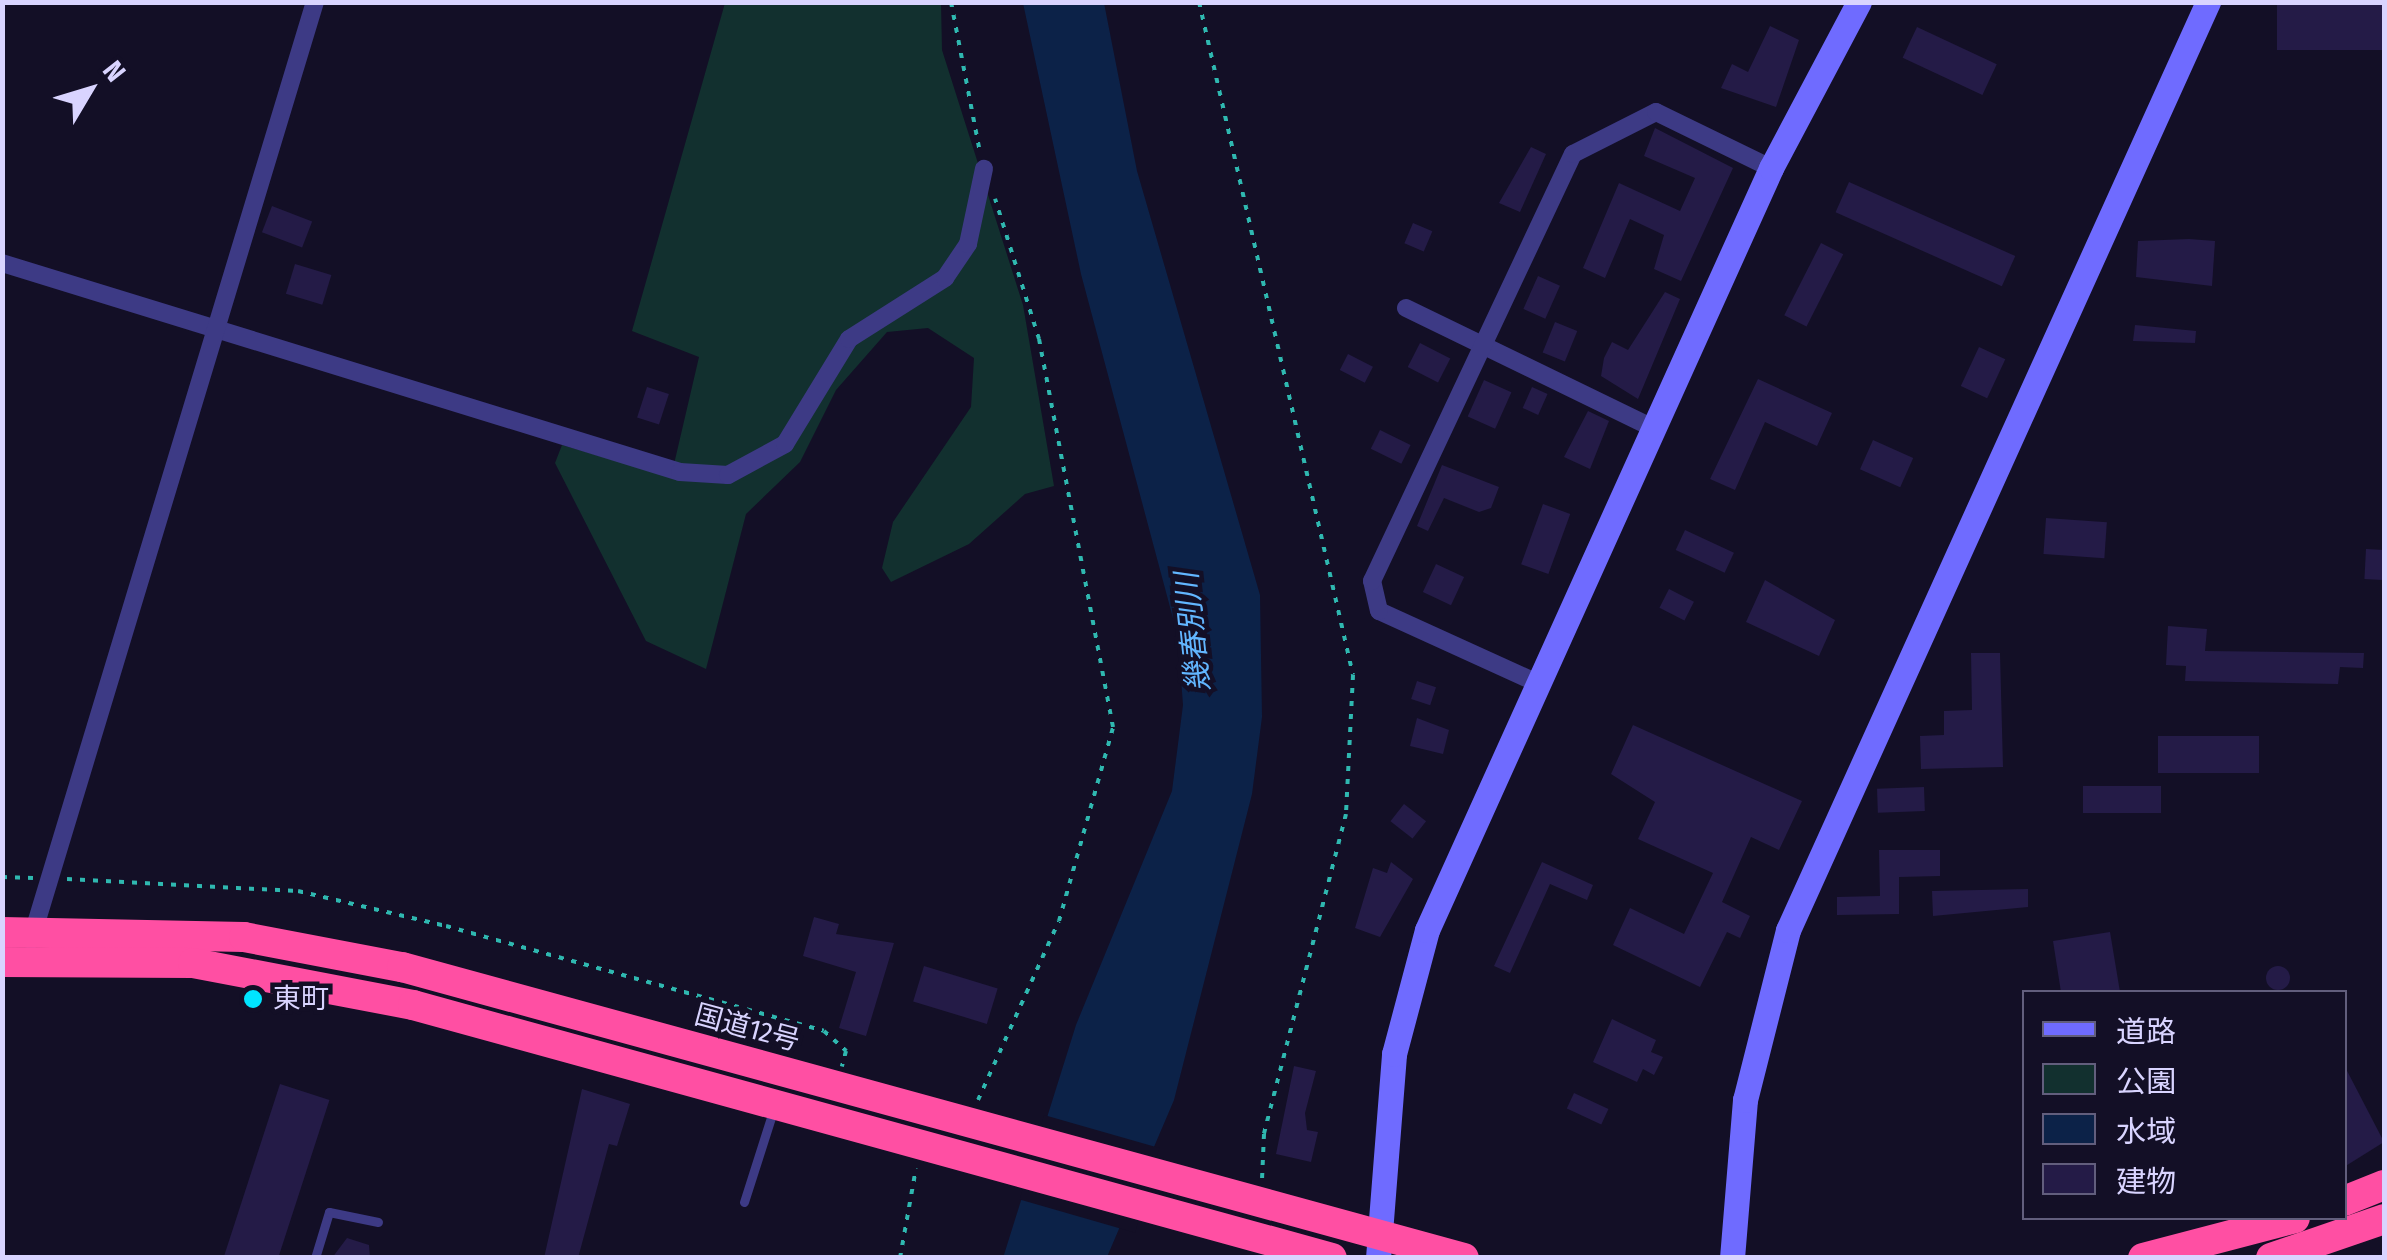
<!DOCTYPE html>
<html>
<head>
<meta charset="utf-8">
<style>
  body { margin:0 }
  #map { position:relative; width:2387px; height:1260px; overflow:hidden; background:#130f26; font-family:"Fira Sans Condensed","Noto Sans JP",sans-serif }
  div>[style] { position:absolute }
  .green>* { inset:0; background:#12302f }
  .water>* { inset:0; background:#0c2248 }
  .pier>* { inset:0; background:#130f26; transform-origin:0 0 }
  .building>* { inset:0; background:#241b47; transform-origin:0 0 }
  .round { border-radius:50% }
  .path>* { height:4px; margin-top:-2px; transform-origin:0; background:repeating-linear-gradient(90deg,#2fb8b0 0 5px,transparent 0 13px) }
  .lane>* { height:9px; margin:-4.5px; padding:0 4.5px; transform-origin:4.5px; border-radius:4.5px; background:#3d3a85 }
  .street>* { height:18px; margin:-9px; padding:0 9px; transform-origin:9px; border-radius:9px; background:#3d3a85 }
  .secondary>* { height:25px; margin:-12.5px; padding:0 12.5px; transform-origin:12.5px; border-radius:12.5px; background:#6f6bff }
  .highway>* { height:30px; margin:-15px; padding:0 15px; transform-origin:15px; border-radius:15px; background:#ff4fa3 }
  .dots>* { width:28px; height:28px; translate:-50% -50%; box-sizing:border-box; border:5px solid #130f26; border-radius:50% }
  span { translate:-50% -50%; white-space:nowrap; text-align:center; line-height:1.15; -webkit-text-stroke:9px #130f26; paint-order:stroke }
  .poi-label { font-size:28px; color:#d9d4ff }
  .left { translate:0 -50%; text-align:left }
  .street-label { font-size:28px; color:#d9d4ff }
  .water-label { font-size:30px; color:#62b6ff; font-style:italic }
  .frame { position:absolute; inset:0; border:5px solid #d9d4ff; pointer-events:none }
  .legend { position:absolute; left:2022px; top:990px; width:325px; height:230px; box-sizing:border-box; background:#130f26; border:2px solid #625e7d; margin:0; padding:12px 18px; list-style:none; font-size:30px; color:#d9d4ff }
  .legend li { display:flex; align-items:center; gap:20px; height:50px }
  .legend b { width:50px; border:2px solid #625e7d }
  .north { position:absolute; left:40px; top:40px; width:100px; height:100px; -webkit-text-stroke:8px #130f26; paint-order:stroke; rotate:52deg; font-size:28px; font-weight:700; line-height:40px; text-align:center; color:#d9d4ff }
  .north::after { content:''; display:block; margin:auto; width:35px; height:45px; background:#d9d4ff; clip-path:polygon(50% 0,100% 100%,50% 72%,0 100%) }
</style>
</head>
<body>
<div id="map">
  <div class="green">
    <div style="clip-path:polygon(725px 3px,941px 3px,942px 50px,1023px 305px,1054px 486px,1025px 494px,969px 544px,891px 582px,882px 568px,893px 522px,971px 407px,974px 358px,928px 328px,887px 332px,836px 390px,800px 462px,746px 514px,706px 669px,646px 641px,555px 463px,562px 445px,671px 477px,699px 357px,632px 331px)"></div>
  </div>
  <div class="water">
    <div style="clip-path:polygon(1023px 3px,1104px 3px,1137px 171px,1260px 595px,1262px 717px,1252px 794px,1174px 1100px,1107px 1257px,1003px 1258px,1076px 1025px,1172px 791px,1183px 705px,1178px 637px,1081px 274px)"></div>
  </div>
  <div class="pier">
    <div style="left:1044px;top:1115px;width:120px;height:88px;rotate:16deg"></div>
  </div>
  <div class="building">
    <div style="left:2277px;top:2px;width:107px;height:48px"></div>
    <div style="clip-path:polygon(1770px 26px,1799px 40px,1776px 107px,1721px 88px,1732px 64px,1748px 72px)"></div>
    <div style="left:1917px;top:27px;width:88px;height:34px;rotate:25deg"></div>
    <div style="clip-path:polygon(1655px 128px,1733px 168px,1681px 281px,1654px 269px,1664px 235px,1630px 219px,1605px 278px,1583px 268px,1619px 183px,1680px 211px,1695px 178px,1644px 156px)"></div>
    <div style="clip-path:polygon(1531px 147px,1546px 154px,1520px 212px,1499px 203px)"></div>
    <div style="left:1849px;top:182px;width:182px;height:33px;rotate:24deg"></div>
    <div style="left:272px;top:206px;width:43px;height:28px;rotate:21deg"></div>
    <div style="left:1413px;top:223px;width:21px;height:22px;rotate:23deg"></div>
    <div style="clip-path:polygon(2189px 239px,2215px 241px,2212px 286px,2136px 277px,2138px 241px)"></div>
    <div style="left:1821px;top:243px;width:25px;height:81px;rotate:27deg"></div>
    <div style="left:295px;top:264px;width:38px;height:31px;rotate:17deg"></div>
    <div style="left:1538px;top:276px;width:24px;height:36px;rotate:24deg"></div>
    <div style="clip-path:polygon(1665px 292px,1680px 299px,1638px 399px,1601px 376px,1604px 358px,1612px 342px,1628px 350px)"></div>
    <div style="left:1555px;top:322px;width:24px;height:33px;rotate:22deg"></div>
    <div style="clip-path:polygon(2135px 325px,2196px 331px,2195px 343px,2133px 341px)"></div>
    <div style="left:1420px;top:343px;width:34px;height:27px;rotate:27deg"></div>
    <div style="left:1979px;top:347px;width:29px;height:43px;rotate:25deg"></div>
    <div style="left:1348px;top:354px;width:28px;height:18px;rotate:27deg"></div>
    <div style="clip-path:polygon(1758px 379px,1832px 413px,1817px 446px,1765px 422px,1735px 490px,1710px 479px)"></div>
    <div style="left:1484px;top:380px;width:30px;height:40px;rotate:24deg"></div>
    <div style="left:647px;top:387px;width:23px;height:32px;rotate:18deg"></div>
    <div style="left:1532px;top:387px;width:17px;height:23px;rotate:24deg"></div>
    <div style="clip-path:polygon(1588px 411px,1609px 421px,1590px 469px,1564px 457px)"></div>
    <div style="left:1380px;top:430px;width:34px;height:21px;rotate:26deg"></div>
    <div style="left:1873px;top:440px;width:44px;height:32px;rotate:24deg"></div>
    <div style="clip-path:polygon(1442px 465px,1499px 487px,1491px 508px,1479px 512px,1444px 498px,1428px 531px,1417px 526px)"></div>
    <div style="left:1543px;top:504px;width:29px;height:64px;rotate:20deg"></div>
    <div style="left:2046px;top:518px;width:61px;height:36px;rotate:4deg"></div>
    <div style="left:1685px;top:530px;width:54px;height:22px;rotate:25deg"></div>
    <div style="left:2366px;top:549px;width:18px;height:30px;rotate:3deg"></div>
    <div style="left:1436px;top:564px;width:31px;height:31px;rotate:25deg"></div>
    <div style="clip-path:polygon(1765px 580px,1835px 620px,1819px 656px,1746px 622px)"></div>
    <div style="left:1669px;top:589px;width:28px;height:21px;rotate:27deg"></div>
    <div style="clip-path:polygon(2168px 626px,2207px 629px,2205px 651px,2364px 653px,2363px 668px,2340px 667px,2338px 684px,2185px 681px,2186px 666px,2166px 665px)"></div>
    <div style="clip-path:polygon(1971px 653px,2000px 653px,2003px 767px,1921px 769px,1920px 736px,1944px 735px,1944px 711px,1972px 710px)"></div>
    <div style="left:1417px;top:681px;width:20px;height:19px;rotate:18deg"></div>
    <div style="clip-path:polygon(1417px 718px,1449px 730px,1443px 754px,1410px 746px)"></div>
    <div style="clip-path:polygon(1633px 725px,1802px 801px,1779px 850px,1751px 837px,1722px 902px,1750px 916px,1740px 938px,1727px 932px,1700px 987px,1613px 945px,1630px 908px,1684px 934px,1713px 873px,1638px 839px,1655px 802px,1611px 774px)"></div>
    <div style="left:2259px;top:736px;width:37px;height:101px;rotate:90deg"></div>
    <div style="left:2161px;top:786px;width:27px;height:78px;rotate:90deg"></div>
    <div style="left:1924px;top:787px;width:24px;height:47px;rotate:88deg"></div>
    <div style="left:1404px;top:804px;width:28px;height:22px;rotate:38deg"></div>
    <div style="clip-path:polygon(1879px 850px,1940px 850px,1940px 876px,1899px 877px,1899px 914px,1837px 915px,1837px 897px,1880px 896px)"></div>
    <div style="clip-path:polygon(1391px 862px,1413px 879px,1380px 937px,1355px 928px,1373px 868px,1387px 873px)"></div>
    <div style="clip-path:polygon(1542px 862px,1593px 885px,1587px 900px,1550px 884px,1510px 973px,1494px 966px)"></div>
    <div style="clip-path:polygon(2028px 889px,2028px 907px,1933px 916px,1932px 891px)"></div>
    <div style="clip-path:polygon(814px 917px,839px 924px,836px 934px,894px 943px,866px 1036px,839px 1028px,856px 972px,803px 956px)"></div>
    <div style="clip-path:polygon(2110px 932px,2120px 992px,2061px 992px,2053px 941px)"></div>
    <div class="round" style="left:2266px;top:966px;width:24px;height:24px"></div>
    <div style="left:924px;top:966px;width:77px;height:37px;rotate:17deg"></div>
    <div style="clip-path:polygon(1612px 1019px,1656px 1040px,1651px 1052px,1663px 1057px,1654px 1075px,1643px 1069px,1637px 1082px,1593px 1062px)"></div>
    <div style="clip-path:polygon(2344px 1065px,2384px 1142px,2344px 1167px)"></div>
    <div style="clip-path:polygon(1294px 1066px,1316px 1071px,1305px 1113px,1307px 1130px,1318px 1132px,1311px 1162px,1276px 1154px)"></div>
    <div style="left:280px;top:1084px;width:52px;height:183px;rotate:18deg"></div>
    <div style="clip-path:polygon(582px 1089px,630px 1104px,617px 1146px,609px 1144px,578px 1258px,544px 1258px)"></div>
    <div style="left:1574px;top:1093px;width:38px;height:17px;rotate:25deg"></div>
    <div style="clip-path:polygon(347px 1238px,369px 1245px,370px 1258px,332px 1258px)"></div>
  </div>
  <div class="path">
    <div style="left:951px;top:2px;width:153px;rotate:79.1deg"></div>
    <div style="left:1199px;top:2px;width:690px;rotate:77.11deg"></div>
    <div style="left:1353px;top:675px;width:139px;rotate:92.9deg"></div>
    <div style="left:1346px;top:814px;width:330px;rotate:104.4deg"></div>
    <div style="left:1264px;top:1134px;width:46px;rotate:92.5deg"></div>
    <div style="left:2px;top:877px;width:31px;rotate:2deg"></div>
    <div style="left:67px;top:879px;width:231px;rotate:3deg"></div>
    <div style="left:298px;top:891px;width:152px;rotate:13.3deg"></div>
    <div style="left:446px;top:926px;width:392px;rotate:15.5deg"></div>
    <div style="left:824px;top:1031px;width:30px;rotate:42deg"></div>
    <div style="left:846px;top:1051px;width:16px;rotate:105deg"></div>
    <div style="left:978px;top:1100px;width:196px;rotate:-65.7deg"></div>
    <div style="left:1059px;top:921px;width:201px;rotate:-74.4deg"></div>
    <div style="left:1113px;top:727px;width:395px;rotate:-100.8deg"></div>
    <div style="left:1039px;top:339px;width:147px;rotate:-107.4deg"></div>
    <div style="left:900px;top:1258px;width:91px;rotate:-79.9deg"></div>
  </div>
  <div class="lane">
    <div style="left:744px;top:1202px;width:96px;rotate:-72.3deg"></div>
    <div style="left:315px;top:1258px;width:48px;rotate:-73.1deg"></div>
    <div style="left:329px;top:1212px;width:50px;rotate:11.5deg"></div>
  </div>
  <div class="street">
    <div style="left:2px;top:263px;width:709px;rotate:17.13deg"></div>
    <div style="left:680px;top:472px;width:48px;rotate:3.6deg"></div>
    <div style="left:728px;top:475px;width:65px;rotate:-28.5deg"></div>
    <div style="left:785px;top:444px;width:123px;rotate:-58.6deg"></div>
    <div style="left:849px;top:339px;width:114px;rotate:-32.4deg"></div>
    <div style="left:945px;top:278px;width:41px;rotate:-55.9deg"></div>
    <div style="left:968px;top:244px;width:77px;rotate:-78deg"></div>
    <div style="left:1406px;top:308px;width:272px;rotate:25.9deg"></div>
    <div style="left:1535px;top:682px;width:171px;rotate:-155.5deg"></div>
    <div style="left:1379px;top:611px;width:31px;rotate:-103deg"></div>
    <div style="left:1372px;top:581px;width:472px;rotate:-64.8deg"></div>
    <div style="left:1573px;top:154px;width:93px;rotate:-26.8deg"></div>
    <div style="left:1656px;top:112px;width:128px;rotate:26deg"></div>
    <div style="left:31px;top:940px;width:980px;rotate:-73.16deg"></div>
  </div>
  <div class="secondary">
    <div style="left:1378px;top:1258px;width:205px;rotate:-85.5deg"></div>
    <div style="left:1394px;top:1054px;width:128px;rotate:-75.1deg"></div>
    <div style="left:1427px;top:930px;width:836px;rotate:-65.7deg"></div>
    <div style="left:1771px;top:168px;width:188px;rotate:-62.1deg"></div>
    <div style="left:1732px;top:1258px;width:159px;rotate:-85.3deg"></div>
    <div style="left:1745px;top:1100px;width:175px;rotate:-75.8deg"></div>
    <div style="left:1788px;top:930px;width:1019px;rotate:-65.65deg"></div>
  </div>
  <div class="highway">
    <div style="left:2px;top:932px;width:242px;rotate:1.2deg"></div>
    <div style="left:244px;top:937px;width:161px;rotate:10.8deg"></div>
    <div style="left:402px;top:967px;width:1101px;rotate:15.32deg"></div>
    <div style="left:2px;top:962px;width:191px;rotate:0.3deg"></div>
    <div style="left:193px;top:963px;width:224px;rotate:10.8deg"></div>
    <div style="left:413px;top:1005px;width:953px;rotate:15.39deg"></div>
    <div style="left:2344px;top:1201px;width:43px;rotate:-21.8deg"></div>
    <div style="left:2143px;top:1258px;width:157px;rotate:-14.7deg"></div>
    <div style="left:2271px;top:1258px;width:120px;rotate:-19deg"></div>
  </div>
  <div class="dots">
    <div style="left:253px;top:999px;background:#00e5ff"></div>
  </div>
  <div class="poi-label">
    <span class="left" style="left:273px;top:999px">東町</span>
  </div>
  <div class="street-label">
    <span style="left:747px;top:1028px;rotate:15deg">国道12号</span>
  </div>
  <div class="water-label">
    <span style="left:1193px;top:632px;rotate:-96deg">幾春別川</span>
  </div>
  <div class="frame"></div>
  <ul class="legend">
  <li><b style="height:12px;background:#6f6bff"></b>道路</li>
  <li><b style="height:28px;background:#12302f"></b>公園</li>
  <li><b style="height:28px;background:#0c2248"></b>水域</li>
  <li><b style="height:28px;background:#241b47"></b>建物</li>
  </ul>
  <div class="north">N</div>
</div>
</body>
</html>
